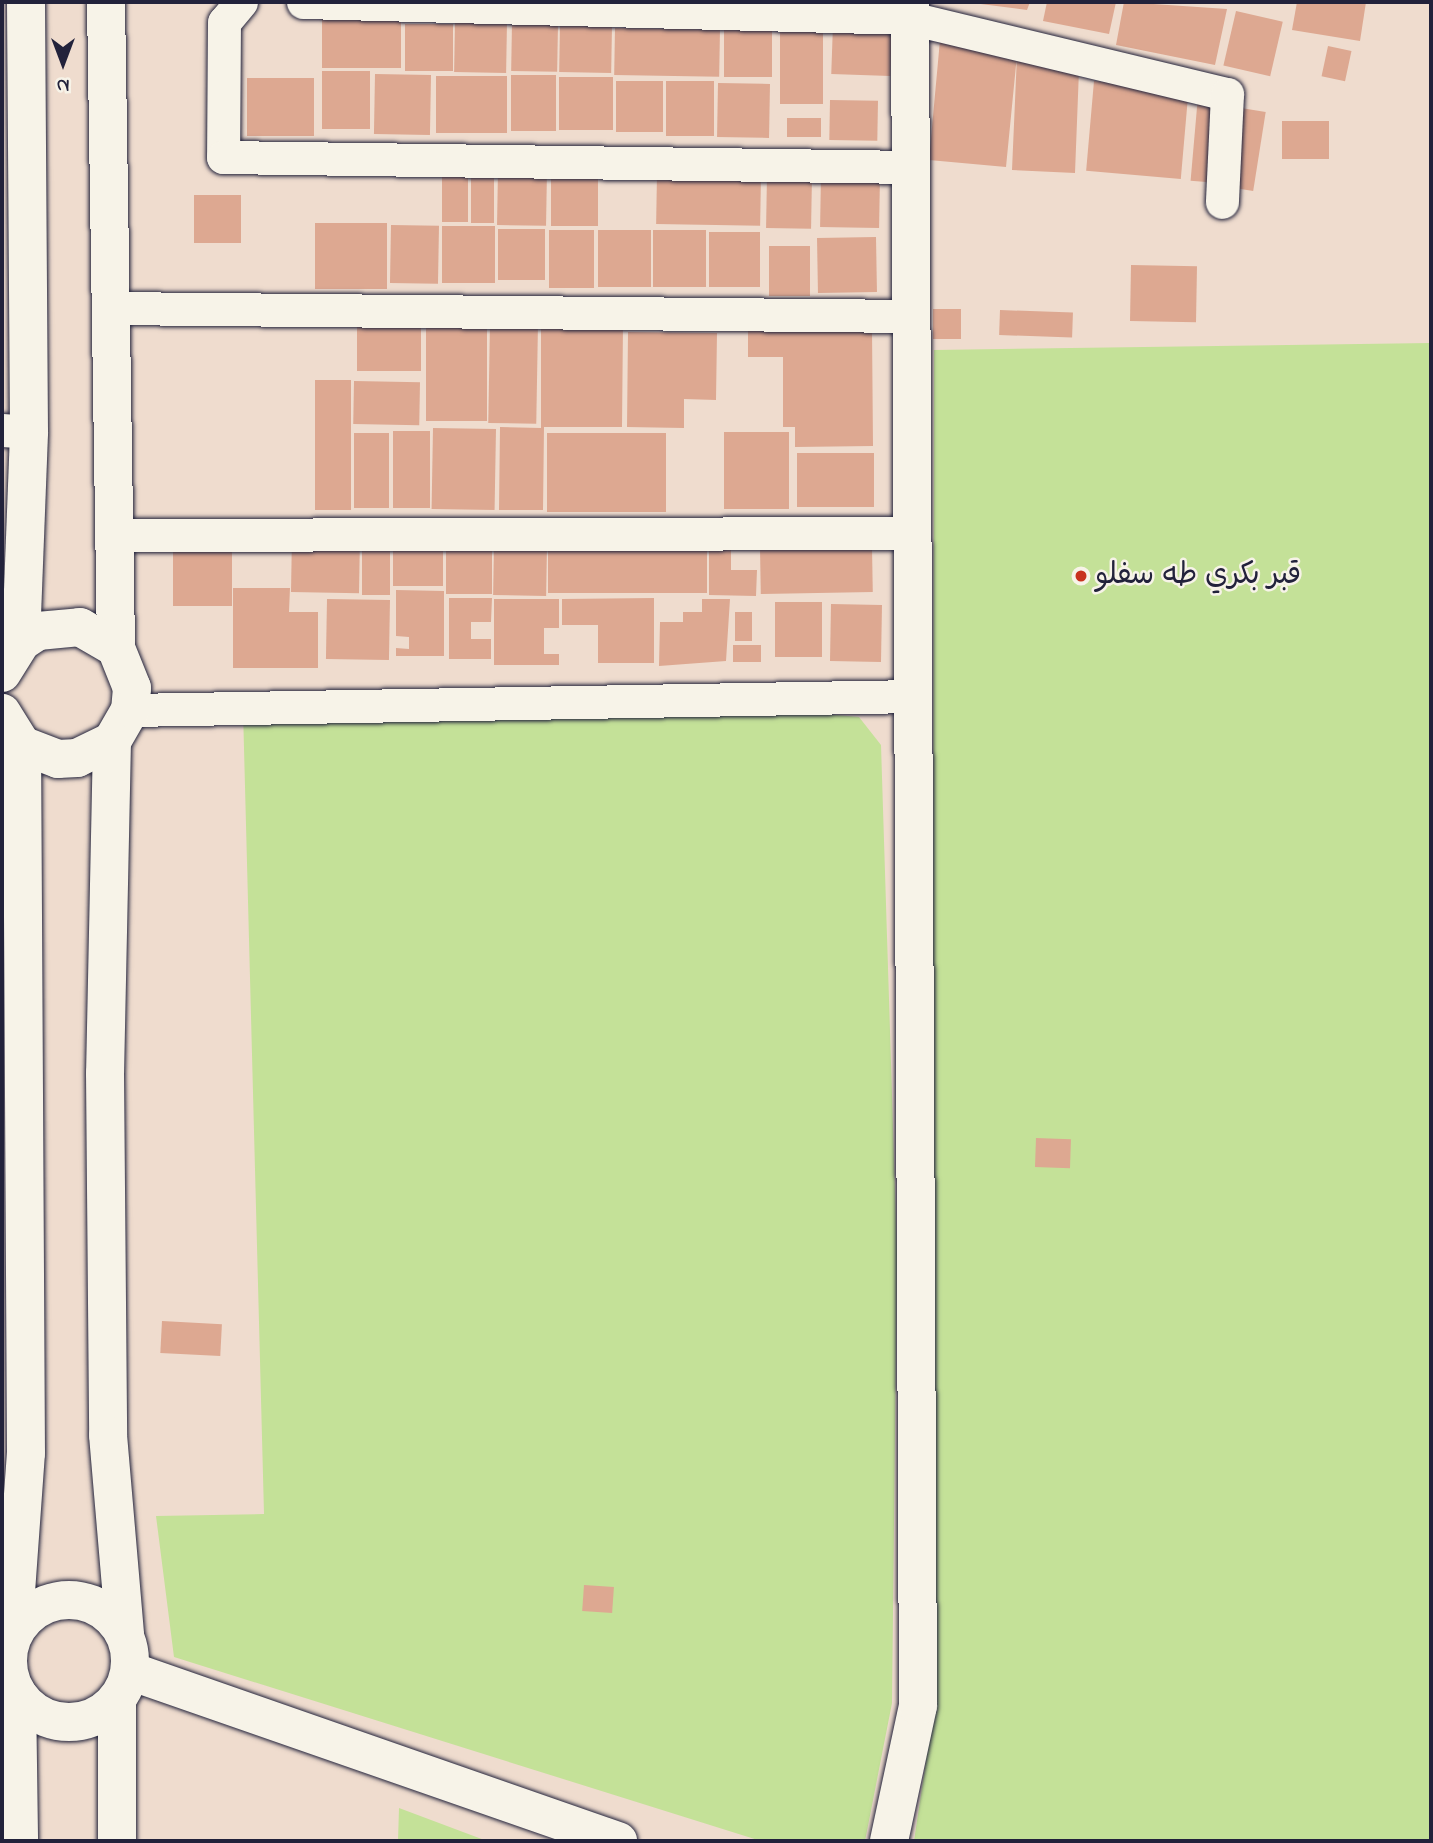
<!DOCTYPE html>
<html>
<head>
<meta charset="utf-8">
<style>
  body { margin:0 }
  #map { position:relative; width:1433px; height:1843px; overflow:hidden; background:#efdcce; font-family:"Indie Flower","Playpen Sans Arabic",sans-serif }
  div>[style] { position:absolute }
  .green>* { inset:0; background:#c4e198 }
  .building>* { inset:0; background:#dda891; transform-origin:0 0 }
  .roads { filter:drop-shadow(0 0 2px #22223b) drop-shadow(0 0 2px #22223b) }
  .street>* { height:33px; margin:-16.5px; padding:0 16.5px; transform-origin:16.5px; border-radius:16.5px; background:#f7f3e8 }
  .secondary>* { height:38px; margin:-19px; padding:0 19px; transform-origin:19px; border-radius:19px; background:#f7f3e8 }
  .secondary>.ring { margin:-19px; padding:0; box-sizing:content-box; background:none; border:38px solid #f7f3e8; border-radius:50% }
  .dots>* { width:19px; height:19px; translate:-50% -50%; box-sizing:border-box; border:4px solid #f7f3e8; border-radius:50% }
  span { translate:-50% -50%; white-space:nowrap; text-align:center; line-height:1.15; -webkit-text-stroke:5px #f7f3e8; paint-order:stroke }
  .poi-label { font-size:30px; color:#22223b }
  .left { translate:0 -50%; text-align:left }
  .frame { position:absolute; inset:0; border:4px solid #22223b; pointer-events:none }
  .north { position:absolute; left:28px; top:28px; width:70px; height:70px; -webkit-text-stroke:5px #f7f3e8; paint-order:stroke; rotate:180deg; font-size:19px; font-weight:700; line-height:28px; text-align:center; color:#22223b }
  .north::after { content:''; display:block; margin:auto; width:24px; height:32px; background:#22223b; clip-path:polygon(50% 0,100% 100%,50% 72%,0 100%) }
</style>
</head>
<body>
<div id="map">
  <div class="green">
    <div style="clip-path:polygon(1431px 343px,1431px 1841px,914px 1841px,926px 1761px,932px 1571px,934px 350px)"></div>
    <div style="clip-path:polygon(243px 710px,826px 714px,859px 717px,881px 745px,897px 1254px,892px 1703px,865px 1841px,761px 1841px,174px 1657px,156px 1516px,264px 1514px)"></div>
    <div style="clip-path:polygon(399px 1808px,487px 1841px,398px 1841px)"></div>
  </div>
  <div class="building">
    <div style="clip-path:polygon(965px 2px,1030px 2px,1027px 10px)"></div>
    <div style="clip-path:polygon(1047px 2px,1116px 2px,1109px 34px,1043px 21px)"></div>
    <div style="clip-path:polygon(1124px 2px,1227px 9px,1215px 65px,1116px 45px)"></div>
    <div style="clip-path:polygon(1297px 2px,1366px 2px,1360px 41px,1292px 30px)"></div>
    <div style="left:1236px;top:11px;width:48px;height:56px;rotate:13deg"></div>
    <div style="left:322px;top:19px;width:79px;height:49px"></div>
    <div style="left:455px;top:21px;width:52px;height:51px;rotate:1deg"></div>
    <div style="left:512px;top:23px;width:46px;height:48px;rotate:1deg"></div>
    <div style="left:405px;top:24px;width:48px;height:47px"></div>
    <div style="left:833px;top:24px;width:59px;height:50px;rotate:2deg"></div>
    <div style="left:560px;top:25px;width:52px;height:47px;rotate:1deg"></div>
    <div style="left:615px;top:28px;width:105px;height:47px;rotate:1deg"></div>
    <div style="left:724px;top:28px;width:48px;height:49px"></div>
    <div style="left:780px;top:31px;width:43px;height:73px"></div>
    <div style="clip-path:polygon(940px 40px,1017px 46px,1079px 70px,1075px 173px,1012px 170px,1017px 55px,1006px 167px,929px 160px)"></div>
    <div style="left:1328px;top:46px;width:24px;height:31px;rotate:12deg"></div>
    <div style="left:322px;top:71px;width:48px;height:58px"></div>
    <div style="left:375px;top:74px;width:56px;height:60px;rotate:1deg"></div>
    <div style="left:511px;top:75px;width:45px;height:56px"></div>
    <div style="left:436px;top:76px;width:71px;height:57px"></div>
    <div style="left:559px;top:77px;width:54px;height:53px"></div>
    <div style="left:247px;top:78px;width:67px;height:58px"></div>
    <div style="left:616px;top:81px;width:47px;height:51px"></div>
    <div style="left:666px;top:81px;width:48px;height:55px"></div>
    <div style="left:1094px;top:81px;width:95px;height:90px;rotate:5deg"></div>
    <div style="left:718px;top:83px;width:52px;height:54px;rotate:1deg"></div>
    <div style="left:1198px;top:96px;width:25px;height:85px;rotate:5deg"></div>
    <div style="left:830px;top:100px;width:48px;height:40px;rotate:1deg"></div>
    <div style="left:1241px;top:108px;width:25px;height:80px;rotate:9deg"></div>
    <div style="left:787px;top:118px;width:34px;height:19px"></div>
    <div style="left:1282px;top:121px;width:47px;height:38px"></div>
    <div style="left:442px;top:166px;width:26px;height:56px"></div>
    <div style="left:471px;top:169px;width:23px;height:54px"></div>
    <div style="left:498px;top:170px;width:49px;height:55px;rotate:1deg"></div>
    <div style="left:551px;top:171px;width:47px;height:55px"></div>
    <div style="left:657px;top:174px;width:104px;height:50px;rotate:1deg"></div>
    <div style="left:767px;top:175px;width:45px;height:53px;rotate:1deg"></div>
    <div style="left:821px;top:175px;width:59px;height:52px;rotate:1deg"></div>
    <div style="left:194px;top:195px;width:47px;height:48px"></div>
    <div style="left:315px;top:223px;width:72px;height:66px"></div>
    <div style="left:391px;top:225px;width:48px;height:58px;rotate:1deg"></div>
    <div style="left:442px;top:226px;width:53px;height:57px"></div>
    <div style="left:498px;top:229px;width:47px;height:51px"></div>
    <div style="left:549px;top:230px;width:45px;height:58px"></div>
    <div style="left:598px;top:230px;width:53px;height:57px"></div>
    <div style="left:653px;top:230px;width:53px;height:57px"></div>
    <div style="left:709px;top:232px;width:51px;height:55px"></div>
    <div style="left:876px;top:237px;width:55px;height:59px;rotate:89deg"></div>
    <div style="left:769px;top:246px;width:41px;height:50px"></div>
    <div style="left:1131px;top:265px;width:66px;height:56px;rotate:1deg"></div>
    <div style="left:933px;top:309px;width:28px;height:30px"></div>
    <div style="left:1000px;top:310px;width:73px;height:25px;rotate:2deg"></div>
    <div style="left:490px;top:323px;width:48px;height:100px;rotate:1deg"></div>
    <div style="clip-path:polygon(541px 323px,623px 324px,622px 427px,544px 427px,543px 510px,499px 510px,500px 427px,541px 428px)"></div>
    <div style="left:357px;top:324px;width:64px;height:47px"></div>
    <div style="left:426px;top:325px;width:61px;height:96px"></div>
    <div style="clip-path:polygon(872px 329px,873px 446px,795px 447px,795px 427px,783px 427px,783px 357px,748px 357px,748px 330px)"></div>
    <div style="clip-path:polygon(628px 332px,717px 333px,716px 400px,684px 399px,684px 428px,627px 427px)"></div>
    <div style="left:315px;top:380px;width:36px;height:130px"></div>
    <div style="left:354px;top:381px;width:66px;height:43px;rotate:1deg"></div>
    <div style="left:433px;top:428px;width:63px;height:81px;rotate:1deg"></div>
    <div style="left:393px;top:431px;width:37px;height:77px"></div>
    <div style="left:724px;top:432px;width:65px;height:77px"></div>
    <div style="left:354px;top:433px;width:35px;height:75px"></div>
    <div style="left:547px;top:433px;width:119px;height:79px"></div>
    <div style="left:797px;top:453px;width:77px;height:54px"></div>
    <div style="left:292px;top:535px;width:68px;height:57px;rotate:1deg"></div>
    <div style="left:548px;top:540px;width:159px;height:53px"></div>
    <div style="clip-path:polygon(709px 541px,731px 541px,731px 570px,757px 570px,756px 596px,709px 595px)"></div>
    <div style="left:362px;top:542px;width:28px;height:53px"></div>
    <div style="left:393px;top:542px;width:50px;height:44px"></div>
    <div style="left:446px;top:544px;width:46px;height:50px"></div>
    <div style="left:173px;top:545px;width:59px;height:61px"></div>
    <div style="left:494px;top:545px;width:53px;height:50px;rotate:1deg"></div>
    <div style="left:872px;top:547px;width:45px;height:112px;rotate:89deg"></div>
    <div style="clip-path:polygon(233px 588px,290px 588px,289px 612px,318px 612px,318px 668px,233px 668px)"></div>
    <div style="clip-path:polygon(396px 590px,444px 591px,444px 656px,396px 656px,396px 648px,409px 649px,409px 637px,396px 636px)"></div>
    <div style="clip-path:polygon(449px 598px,492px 598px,491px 622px,471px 622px,471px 639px,491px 639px,491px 659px,449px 659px)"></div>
    <div style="clip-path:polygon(654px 598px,654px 663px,598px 663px,598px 625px,562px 625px,562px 599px)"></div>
    <div style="left:327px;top:599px;width:63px;height:60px;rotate:1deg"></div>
    <div style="clip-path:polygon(494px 599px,559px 599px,559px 628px,544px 628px,544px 654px,559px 654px,559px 665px,494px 665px)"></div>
    <div style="clip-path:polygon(702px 599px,730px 599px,726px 661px,659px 666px,660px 622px,683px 622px,683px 612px,702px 612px)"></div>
    <div style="left:775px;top:602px;width:47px;height:55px"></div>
    <div style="left:831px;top:604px;width:51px;height:57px;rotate:1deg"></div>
    <div style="left:735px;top:612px;width:17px;height:29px"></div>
    <div style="left:733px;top:645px;width:28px;height:17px"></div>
    <div style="left:1036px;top:1138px;width:35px;height:29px;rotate:2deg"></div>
    <div style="left:162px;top:1321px;width:60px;height:32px;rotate:3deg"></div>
    <div style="left:584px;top:1585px;width:30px;height:26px;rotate:4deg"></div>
  </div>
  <div class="roads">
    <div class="street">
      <div style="left:241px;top:2px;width:26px;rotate:130deg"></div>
      <div style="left:224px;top:22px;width:135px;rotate:90.4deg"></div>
      <div style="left:223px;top:157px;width:688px;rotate:0.83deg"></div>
      <div style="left:303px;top:2px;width:607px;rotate:1.51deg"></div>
      <div style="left:910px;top:18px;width:326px;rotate:13.5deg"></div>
      <div style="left:1227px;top:94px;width:108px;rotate:92.7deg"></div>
      <div style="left:109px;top:308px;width:803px;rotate:0.57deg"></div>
      <div style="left:2px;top:430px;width:27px;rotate:4deg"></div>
      <div style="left:112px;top:535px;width:801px;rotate:-0.14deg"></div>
      <div style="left:130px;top:710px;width:783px;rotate:-1.02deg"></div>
      <div style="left:2px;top:1650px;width:7px;rotate:27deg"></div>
    </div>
    <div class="secondary">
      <div style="left:106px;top:2px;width:646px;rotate:89.11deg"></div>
      <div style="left:21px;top:642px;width:210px;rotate:-87.8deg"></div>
      <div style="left:29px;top:432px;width:430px;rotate:-90.4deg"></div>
      <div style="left:2px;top:673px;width:36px;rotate:-58deg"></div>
      <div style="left:21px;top:642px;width:20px;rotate:-33deg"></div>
      <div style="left:38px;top:631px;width:42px;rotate:-5.4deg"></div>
      <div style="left:80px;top:627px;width:42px;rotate:30.3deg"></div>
      <div style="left:116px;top:648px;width:43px;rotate:68.2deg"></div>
      <div style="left:132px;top:688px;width:22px;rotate:95deg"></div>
      <div style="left:130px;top:710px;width:36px;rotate:120deg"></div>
      <div style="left:112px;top:741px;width:39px;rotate:154deg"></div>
      <div style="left:77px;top:758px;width:19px;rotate:177deg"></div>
      <div style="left:58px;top:759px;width:39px;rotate:-159deg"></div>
      <div style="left:22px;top:745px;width:38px;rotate:-122deg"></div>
      <div style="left:112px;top:741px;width:332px;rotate:91.2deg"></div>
      <div style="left:105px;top:1073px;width:362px;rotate:89.5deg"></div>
      <div style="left:108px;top:1435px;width:199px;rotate:85.1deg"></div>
      <div class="ring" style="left:8px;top:1600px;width:84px;height:84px"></div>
      <div style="left:13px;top:1634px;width:181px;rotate:-85.9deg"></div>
      <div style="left:26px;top:1453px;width:708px;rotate:-90.32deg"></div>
      <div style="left:130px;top:1671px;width:517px;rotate:19.21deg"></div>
      <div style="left:17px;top:1693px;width:148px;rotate:89.2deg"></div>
      <div style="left:117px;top:1841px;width:138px;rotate:-90deg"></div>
      <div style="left:889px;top:1841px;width:138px;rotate:-77.9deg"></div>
      <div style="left:918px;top:1706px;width:1704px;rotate:-90.27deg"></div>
    </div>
  </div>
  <div class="dots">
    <div style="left:1081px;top:576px;background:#c8321e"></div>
  </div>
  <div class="poi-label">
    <span class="left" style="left:1095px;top:576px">قبر بكري طه سفلو</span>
  </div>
  <div class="frame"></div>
  <div class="north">N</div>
</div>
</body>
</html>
